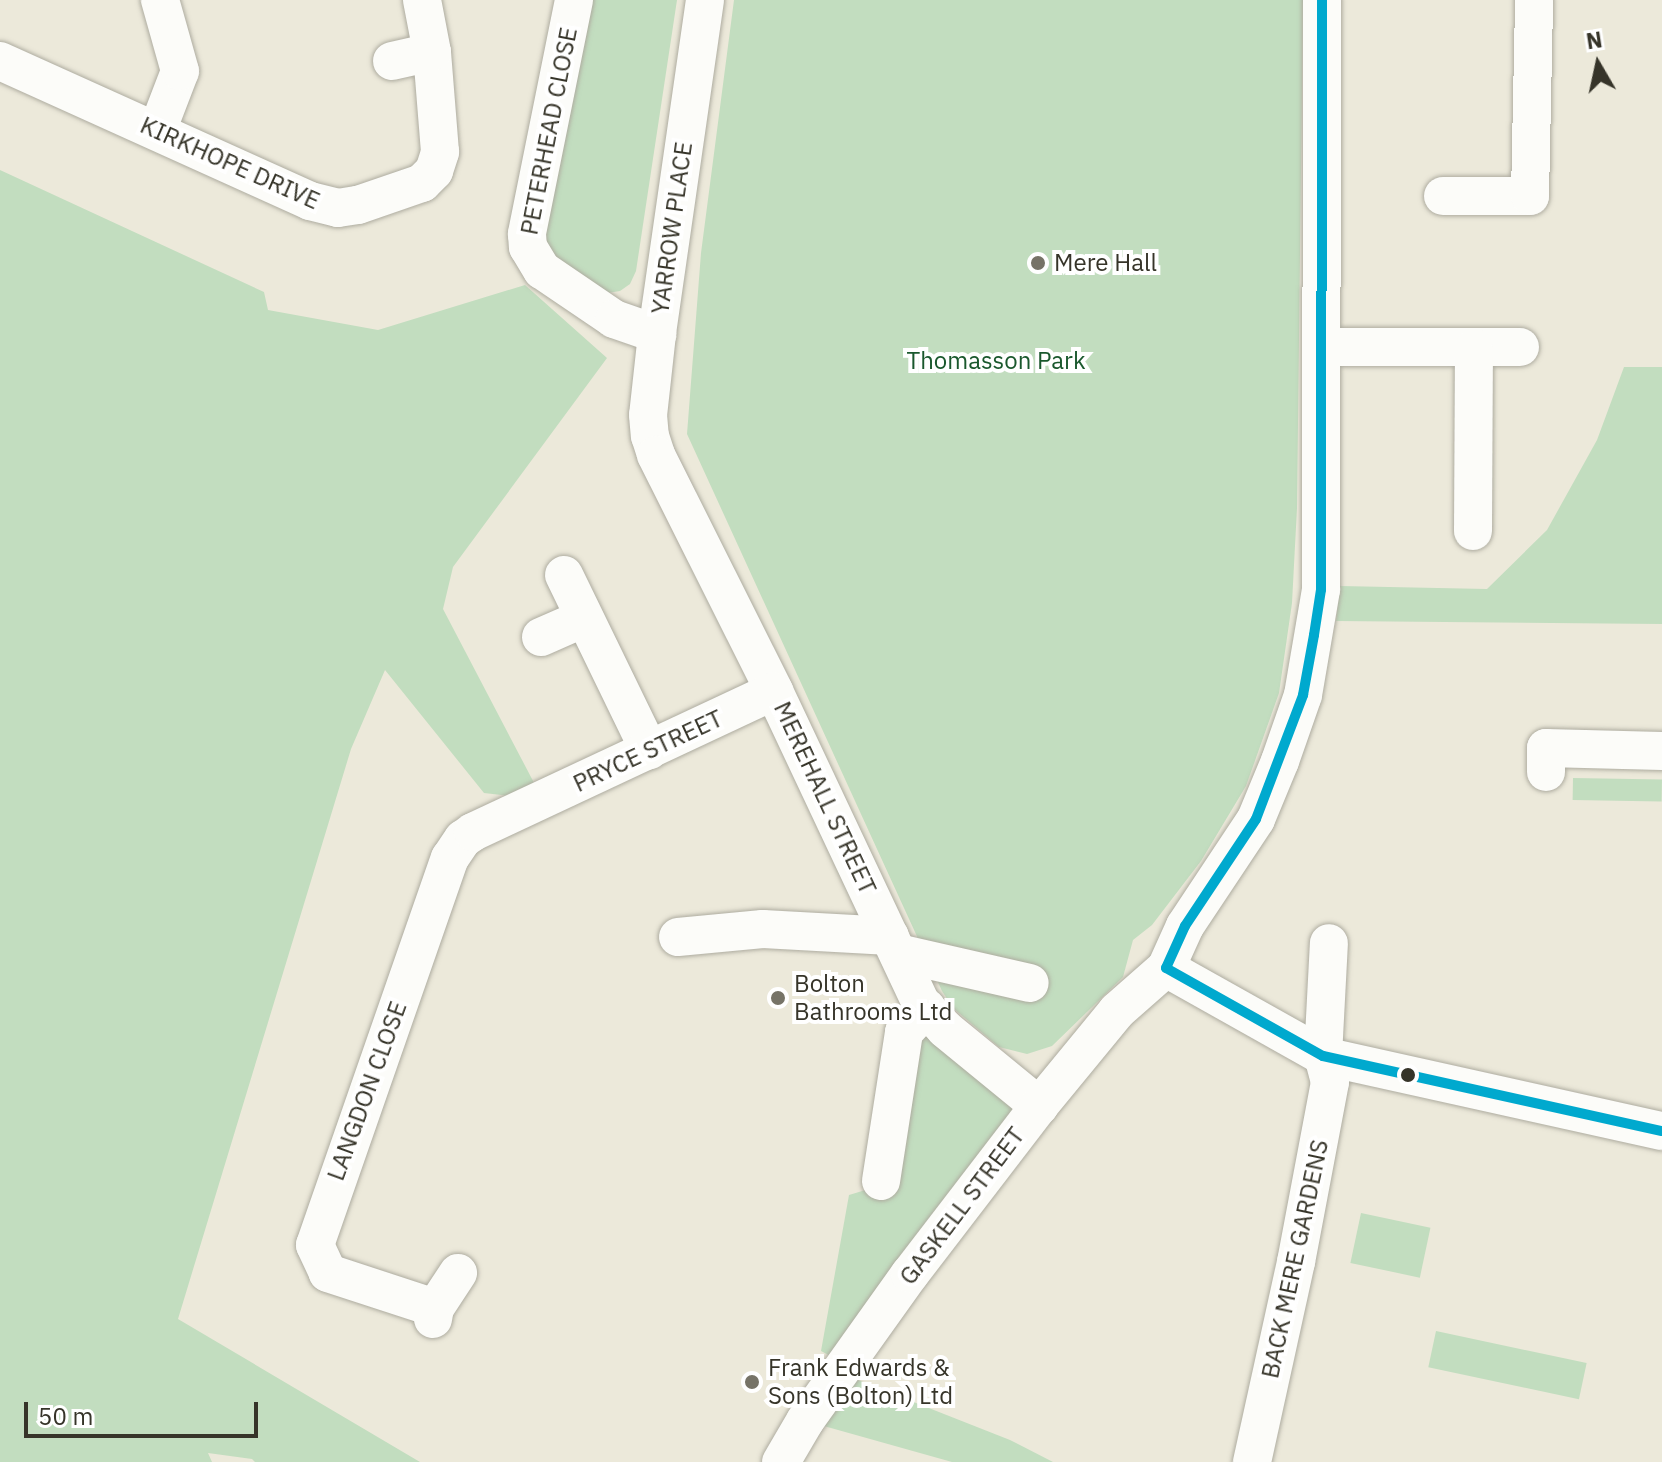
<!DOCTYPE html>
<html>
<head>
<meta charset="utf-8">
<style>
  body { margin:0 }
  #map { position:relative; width:1662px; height:1462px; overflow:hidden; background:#ece9da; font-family:"IBM Plex Sans",sans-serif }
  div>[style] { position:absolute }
  .green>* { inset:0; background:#c2ddbf; transform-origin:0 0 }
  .roads { filter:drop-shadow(0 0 2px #aeaca0) drop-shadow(0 0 2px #aeaca0) }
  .minor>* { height:38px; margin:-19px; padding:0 19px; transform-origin:19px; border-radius:19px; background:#fcfcf9 }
  .bus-1>* { height:10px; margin:-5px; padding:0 5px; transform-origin:5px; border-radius:5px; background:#00a9ce }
  .dots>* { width:22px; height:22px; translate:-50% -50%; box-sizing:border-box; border:4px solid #fff; border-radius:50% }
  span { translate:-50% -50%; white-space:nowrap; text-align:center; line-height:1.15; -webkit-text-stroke:8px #fff; paint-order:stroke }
  .street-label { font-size:24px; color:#363429 }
  .poi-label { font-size:24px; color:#363429 }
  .left { translate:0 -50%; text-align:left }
  .park-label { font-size:24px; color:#1a582d }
  .north { position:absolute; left:1558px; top:24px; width:80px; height:80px; -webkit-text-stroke:6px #fff; paint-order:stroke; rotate:351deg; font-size:22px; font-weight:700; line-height:32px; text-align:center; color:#363429 }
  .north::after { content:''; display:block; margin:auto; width:28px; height:36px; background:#363429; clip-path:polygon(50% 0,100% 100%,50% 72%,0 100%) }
  .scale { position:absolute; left:24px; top:1402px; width:234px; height:36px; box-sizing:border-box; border:4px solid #363429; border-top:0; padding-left:10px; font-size:24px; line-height:28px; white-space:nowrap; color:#363429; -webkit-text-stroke:6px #fff; paint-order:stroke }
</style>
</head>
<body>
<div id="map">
  <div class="green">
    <div style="clip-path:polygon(588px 0,677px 0,636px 271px,630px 284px,620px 291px,607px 293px,553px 260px,542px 229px)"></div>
    <div style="clip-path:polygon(734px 0,1303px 0,1297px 508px,1292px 603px,1279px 693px,1246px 786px,1201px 861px,1152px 925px,1133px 940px,1123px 977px,1052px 1046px,1027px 1054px,999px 1047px,953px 1008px,942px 991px,687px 434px,701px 253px)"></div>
    <div style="clip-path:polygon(0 170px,264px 292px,268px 310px,378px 330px,525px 285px,607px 358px,453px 567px,443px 609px,543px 800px,484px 793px,385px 670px,351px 749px,178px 1319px,420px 1462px,255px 1462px,252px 1459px,208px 1453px,212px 1462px,0 1462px)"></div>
    <div style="clip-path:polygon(1624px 367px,1662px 367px,1662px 624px,1336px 621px,1340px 586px,1487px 589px,1547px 530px,1597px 440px)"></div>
    <div style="left:1573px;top:778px;width:89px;height:22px;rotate:1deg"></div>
    <div style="clip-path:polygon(926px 1008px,1039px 1106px,846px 1364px,821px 1351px,849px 1195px,892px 1182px)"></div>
    <div style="left:1361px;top:1213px;width:71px;height:51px;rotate:12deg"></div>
    <div style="left:1436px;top:1331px;width:154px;height:37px;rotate:12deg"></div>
    <div style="clip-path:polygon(840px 1373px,1010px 1440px,1053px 1462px,952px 1462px,806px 1421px)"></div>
  </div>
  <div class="roads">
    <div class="minor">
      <div style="left:574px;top:0;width:239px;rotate:101.4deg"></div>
      <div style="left:527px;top:234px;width:13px;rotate:86deg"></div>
      <div style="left:528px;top:247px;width:27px;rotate:59deg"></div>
      <div style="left:542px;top:270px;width:87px;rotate:34.2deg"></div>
      <div style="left:614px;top:319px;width:46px;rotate:19.2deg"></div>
      <div style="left:705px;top:0;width:337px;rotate:98.2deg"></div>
      <div style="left:657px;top:334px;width:81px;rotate:96.3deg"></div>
      <div style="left:648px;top:415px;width:21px;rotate:85deg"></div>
      <div style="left:650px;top:436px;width:20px;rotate:72deg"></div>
      <div style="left:656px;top:455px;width:264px;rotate:63.4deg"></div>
      <div style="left:774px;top:691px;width:345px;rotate:64.8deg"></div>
      <div style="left:921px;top:1003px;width:35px;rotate:47deg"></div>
      <div style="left:945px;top:1029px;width:122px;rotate:39.3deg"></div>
      <div style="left:0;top:61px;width:340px;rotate:24.3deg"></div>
      <div style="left:310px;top:201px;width:29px;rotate:14deg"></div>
      <div style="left:338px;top:208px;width:20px;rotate:-9deg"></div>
      <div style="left:358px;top:205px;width:68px;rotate:-19deg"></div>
      <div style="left:422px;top:183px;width:17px;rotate:-45deg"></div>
      <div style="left:434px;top:171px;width:20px;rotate:-72deg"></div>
      <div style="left:440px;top:152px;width:100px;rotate:-94.6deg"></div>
      <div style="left:432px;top:52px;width:53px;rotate:-100.9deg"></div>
      <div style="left:392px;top:61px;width:41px;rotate:-12.7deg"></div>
      <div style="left:157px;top:131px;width:64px;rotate:-69deg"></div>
      <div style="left:180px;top:71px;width:74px;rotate:-105.7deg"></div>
      <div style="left:1443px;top:196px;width:87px"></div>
      <div style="left:1530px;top:196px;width:196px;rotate:-88.8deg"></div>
      <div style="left:1322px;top:347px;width:198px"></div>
      <div style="left:1473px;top:531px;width:183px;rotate:-89.7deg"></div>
      <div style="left:564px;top:575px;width:195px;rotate:64.1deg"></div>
      <div style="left:541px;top:637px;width:47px;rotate:-23.8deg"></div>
      <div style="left:1546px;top:772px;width:24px;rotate:-90deg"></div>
      <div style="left:1546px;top:748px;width:116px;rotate:1.5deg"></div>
      <div style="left:678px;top:937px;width:85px;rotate:-5.4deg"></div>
      <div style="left:763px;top:929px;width:127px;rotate:3.2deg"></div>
      <div style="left:898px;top:953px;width:135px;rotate:12.8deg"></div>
      <div style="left:1166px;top:968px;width:180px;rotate:29.3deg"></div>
      <div style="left:1323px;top:1056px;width:347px;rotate:12.5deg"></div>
      <div style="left:881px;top:1181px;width:151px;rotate:-81.2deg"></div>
      <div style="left:904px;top:1032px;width:33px;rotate:-47deg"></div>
      <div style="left:435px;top:1308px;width:113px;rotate:-161.9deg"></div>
      <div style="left:328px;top:1273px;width:31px;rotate:-115deg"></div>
      <div style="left:315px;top:1245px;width:410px;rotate:-70.8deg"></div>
      <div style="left:450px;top:858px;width:23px;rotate:-56deg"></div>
      <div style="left:463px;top:839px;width:12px;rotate:-35deg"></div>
      <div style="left:473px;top:832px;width:332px;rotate:-25.1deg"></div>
      <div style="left:433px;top:1319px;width:11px;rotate:-80deg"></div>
      <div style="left:435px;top:1308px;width:42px;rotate:-56.7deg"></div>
      <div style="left:781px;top:1462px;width:48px;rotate:-59.7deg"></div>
      <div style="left:805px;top:1421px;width:181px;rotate:-54.5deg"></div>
      <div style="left:910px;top:1274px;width:212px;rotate:-52.5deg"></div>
      <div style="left:1039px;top:1106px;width:123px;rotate:-50.6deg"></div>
      <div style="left:1117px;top:1011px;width:65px;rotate:-41.3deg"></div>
      <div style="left:1166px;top:968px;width:46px;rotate:-65.7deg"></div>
      <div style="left:1185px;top:926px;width:128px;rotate:-56.4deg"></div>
      <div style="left:1256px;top:819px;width:63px;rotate:-67.5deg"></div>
      <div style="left:1280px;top:761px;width:70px;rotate:-70.8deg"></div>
      <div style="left:1303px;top:695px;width:107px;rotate:-80.3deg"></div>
      <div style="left:1321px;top:590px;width:590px;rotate:-89.9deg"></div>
      <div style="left:1252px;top:1462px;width:205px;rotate:-77.6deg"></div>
      <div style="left:1296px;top:1262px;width:183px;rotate:-79.3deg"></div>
      <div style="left:1330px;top:1082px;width:27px;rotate:-105deg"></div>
      <div style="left:1323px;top:1056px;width:113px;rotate:-87deg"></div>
    </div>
  </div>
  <div class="bus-1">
    <div style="left:1166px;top:968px;width:46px;rotate:-65.7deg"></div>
    <div style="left:1185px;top:926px;width:128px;rotate:-56.4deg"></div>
    <div style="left:1256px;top:819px;width:133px;rotate:-69.2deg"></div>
    <div style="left:1303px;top:695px;width:61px;rotate:-79.6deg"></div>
    <div style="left:1314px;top:635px;width:46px;rotate:-81.2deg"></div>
    <div style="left:1321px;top:590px;width:590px;rotate:-89.9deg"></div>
    <div style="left:1166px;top:968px;width:180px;rotate:29.3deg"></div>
    <div style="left:1323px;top:1056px;width:347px;rotate:12.5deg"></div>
  </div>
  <div class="dots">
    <div style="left:1038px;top:263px;background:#767367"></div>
    <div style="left:778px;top:998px;background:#767367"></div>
    <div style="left:1408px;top:1075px;background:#363429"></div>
    <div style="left:752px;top:1382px;background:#767367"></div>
  </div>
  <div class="street-label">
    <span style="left:549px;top:131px;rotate:-79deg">PETERHEAD CLOSE</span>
    <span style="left:230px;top:163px;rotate:24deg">KIRKHOPE DRIVE</span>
    <span style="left:672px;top:228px;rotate:-82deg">YARROW PLACE</span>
    <span style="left:648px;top:751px;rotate:-25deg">PRYCE STREET</span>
    <span style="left:825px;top:798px;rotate:65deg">MEREHALL STREET</span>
    <span style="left:367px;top:1091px;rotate:-70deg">LANGDON CLOSE</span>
    <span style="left:962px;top:1206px;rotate:-53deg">GASKELL STREET</span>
    <span style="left:1295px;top:1259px;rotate:-78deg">BACK MERE GARDENS</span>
  </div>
  <div class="poi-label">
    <span class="left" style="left:1054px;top:263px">Mere Hall</span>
    <span class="left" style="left:794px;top:998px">Bolton<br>Bathrooms Ltd</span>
    <span class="left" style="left:768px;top:1382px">Frank Edwards &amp;<br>Sons (Bolton) Ltd</span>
  </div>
  <div class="park-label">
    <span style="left:996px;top:361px">Thomasson Park</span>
  </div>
  <div class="north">N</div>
  <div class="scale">50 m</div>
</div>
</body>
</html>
